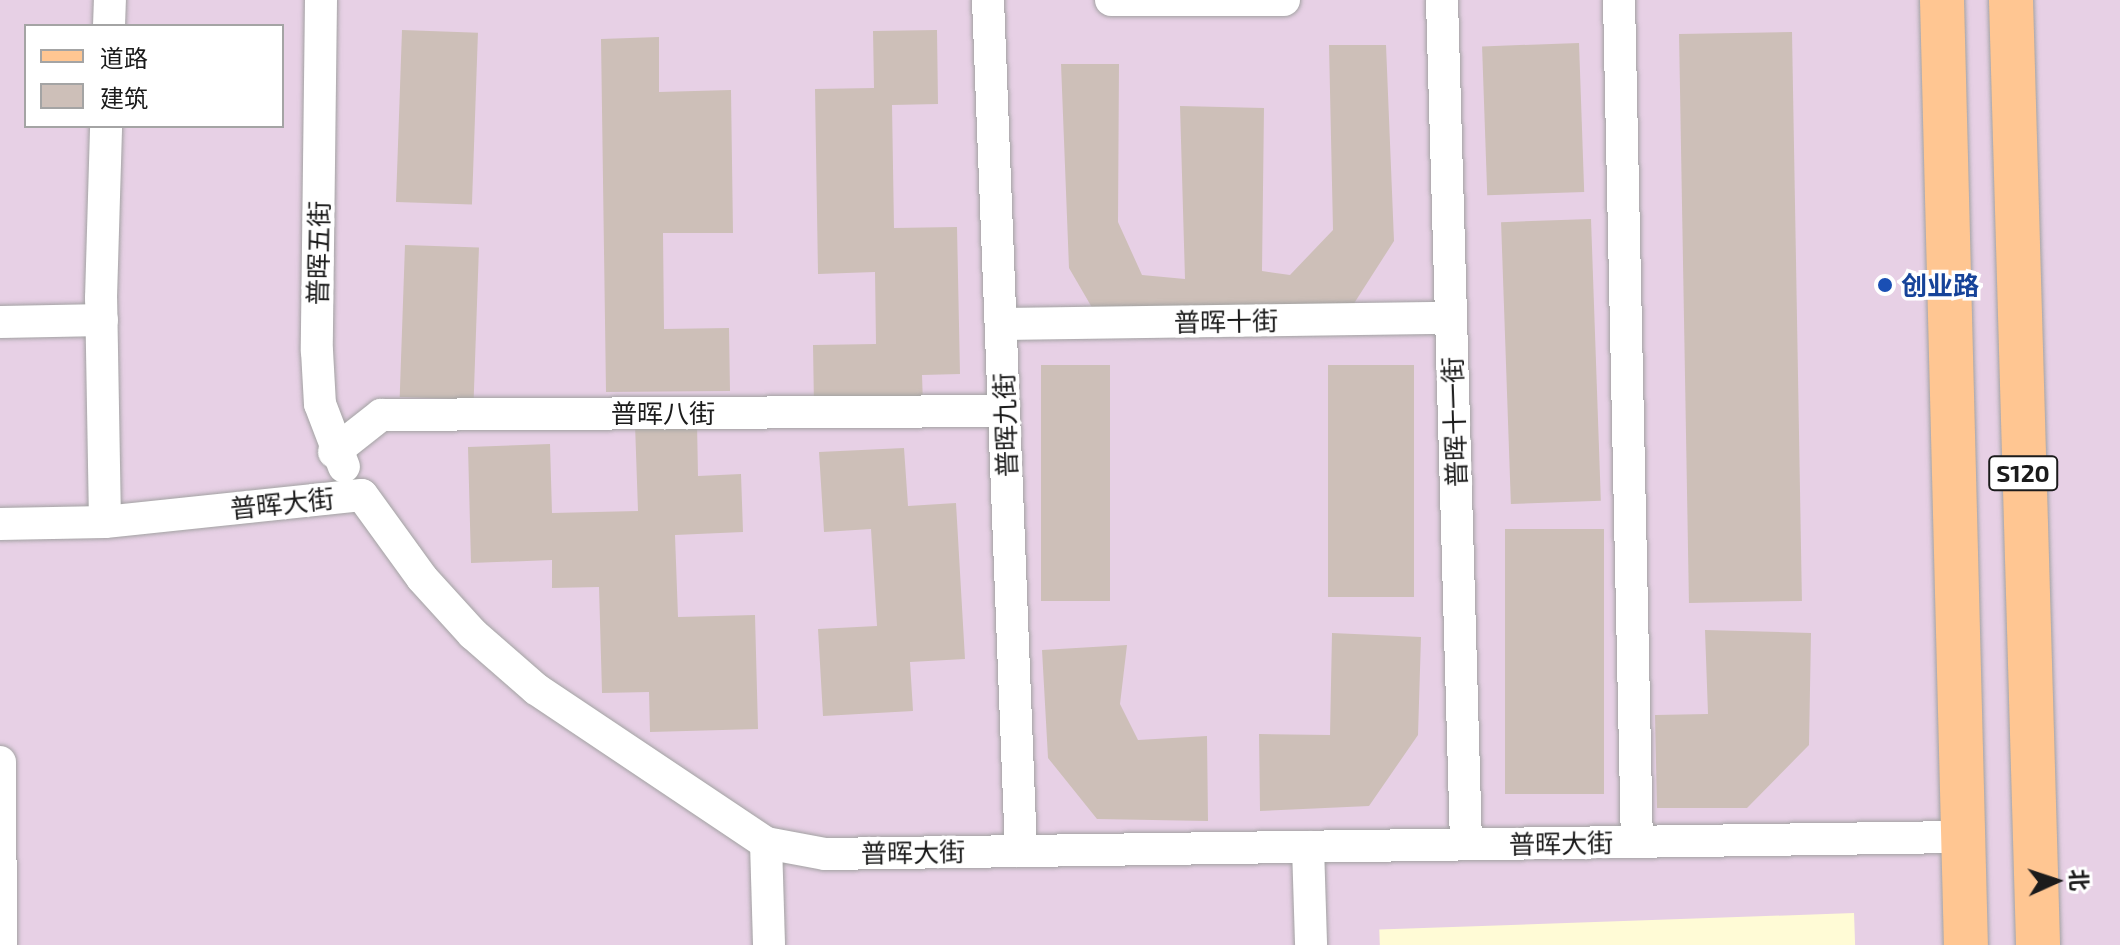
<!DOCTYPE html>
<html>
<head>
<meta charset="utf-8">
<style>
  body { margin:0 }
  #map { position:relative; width:2120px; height:945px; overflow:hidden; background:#eee7df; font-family:"Exo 2","Noto Sans SC",sans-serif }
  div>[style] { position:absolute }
  .industrial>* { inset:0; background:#e7d0e5 }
  .education>* { inset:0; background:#fffbd6; transform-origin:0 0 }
  .building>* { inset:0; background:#cdbfb8; transform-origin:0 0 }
  .roads { filter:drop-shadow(0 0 2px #a2a2a2) drop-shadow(0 0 2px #a2a2a2) }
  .street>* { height:32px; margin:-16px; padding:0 16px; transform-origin:16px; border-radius:16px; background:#fff }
  .primary>* { height:44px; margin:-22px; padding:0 22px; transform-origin:22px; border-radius:22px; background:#ffc692 }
  .dots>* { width:22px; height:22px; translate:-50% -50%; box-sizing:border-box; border:4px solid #fff; border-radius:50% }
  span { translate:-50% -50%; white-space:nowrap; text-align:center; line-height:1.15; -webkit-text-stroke:7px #fff; paint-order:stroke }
  .shield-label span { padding:2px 6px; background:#fff; border:2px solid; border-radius:6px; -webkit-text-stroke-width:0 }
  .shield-label { font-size:24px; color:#1b1b1b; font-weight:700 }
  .street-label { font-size:26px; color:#1b1b1b }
  .transit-label { font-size:26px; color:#164399; font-weight:700 }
  .left { translate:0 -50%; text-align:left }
  .legend { position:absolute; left:24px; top:24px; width:260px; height:104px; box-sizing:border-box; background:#fff; border:2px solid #a4a4a4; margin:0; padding:10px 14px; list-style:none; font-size:24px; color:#1b1b1b }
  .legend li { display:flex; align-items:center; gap:16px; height:40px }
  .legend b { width:40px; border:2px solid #a4a4a4 }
  .north { position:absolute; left:2016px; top:841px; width:80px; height:80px; -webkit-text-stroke:6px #fff; paint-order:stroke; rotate:87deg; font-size:22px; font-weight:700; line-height:32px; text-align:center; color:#1b1b1b }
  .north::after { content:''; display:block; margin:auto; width:28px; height:36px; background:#1b1b1b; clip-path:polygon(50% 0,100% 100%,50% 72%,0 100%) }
</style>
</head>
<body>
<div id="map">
  <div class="industrial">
    <div style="clip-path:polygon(evenodd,0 0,2120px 0,2120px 945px,0 945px,0 0,26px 26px,282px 26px,282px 126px,26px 126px,26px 26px)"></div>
  </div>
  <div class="education">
    <div style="left:1854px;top:913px;width:32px;height:475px;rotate:88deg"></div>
  </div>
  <div class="building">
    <div style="left:402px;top:30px;width:76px;height:172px;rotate:2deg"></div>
    <div style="clip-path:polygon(937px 30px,938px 104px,892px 105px,894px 228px,957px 227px,960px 374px,922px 375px,923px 404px,814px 407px,813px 345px,876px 344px,875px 272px,818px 274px,815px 89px,874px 88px,873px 31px)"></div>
    <div style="left:1792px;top:32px;width:569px;height:113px;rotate:89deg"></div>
    <div style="clip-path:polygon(659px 37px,659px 92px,731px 90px,733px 233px,663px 233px,664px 329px,729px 328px,730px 391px,606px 392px,601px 39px)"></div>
    <div style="left:1579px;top:43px;width:149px;height:97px;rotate:88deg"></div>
    <div style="clip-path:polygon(1329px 45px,1386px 45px,1394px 241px,1353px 305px,1094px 311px,1069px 268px,1061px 64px,1119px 64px,1118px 222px,1142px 275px,1185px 279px,1180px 106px,1264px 108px,1262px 271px,1290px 275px,1333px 230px)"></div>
    <div style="left:1591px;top:219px;width:282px;height:90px;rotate:88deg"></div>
    <div style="left:405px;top:245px;width:74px;height:152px;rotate:2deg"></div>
    <div style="left:1110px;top:365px;width:236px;height:69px;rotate:90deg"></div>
    <div style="left:1414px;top:365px;width:232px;height:86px;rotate:90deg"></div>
    <div style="clip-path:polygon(697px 422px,698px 476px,741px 474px,743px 532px,675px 535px,678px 617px,755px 615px,758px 729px,650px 732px,649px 692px,602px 693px,599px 587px,552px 588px,552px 560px,471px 563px,468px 447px,550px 444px,552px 513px,638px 511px,635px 424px)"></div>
    <div style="clip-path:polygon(904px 448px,908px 506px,956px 503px,965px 659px,910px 662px,913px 711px,823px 716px,818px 629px,877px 626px,871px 529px,824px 532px,819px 452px)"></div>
    <div style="left:1505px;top:529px;width:99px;height:265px"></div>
    <div style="clip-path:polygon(1705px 630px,1811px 633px,1809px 745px,1747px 808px,1657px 808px,1655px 715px,1708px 714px)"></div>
    <div style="clip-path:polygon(1332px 633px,1421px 637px,1418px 735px,1369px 806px,1260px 811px,1259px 734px,1330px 735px)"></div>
    <div style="clip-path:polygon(1127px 645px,1120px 704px,1138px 740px,1207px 736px,1208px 821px,1097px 819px,1048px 758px,1042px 650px)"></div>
  </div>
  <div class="roads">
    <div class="street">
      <div style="left:321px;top:0;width:351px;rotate:90.7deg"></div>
      <div style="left:317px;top:351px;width:53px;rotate:86.8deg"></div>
      <div style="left:320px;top:404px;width:67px;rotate:69.1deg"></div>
      <div style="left:988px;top:0;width:852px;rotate:87.78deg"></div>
      <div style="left:1111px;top:0;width:173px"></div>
      <div style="left:1442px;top:0;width:844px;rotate:88.37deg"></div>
      <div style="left:1619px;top:0;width:842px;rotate:88.78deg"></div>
      <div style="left:109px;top:26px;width:26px;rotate:-88deg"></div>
      <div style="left:0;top:322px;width:102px;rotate:-1.1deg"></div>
      <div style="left:1001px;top:324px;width:450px;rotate:-0.8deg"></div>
      <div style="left:334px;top:452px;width:60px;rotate:-38.2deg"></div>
      <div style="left:381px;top:415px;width:623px;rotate:-0.37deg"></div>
      <div style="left:105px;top:522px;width:224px;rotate:-91deg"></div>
      <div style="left:101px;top:298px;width:172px;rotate:-88.3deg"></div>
      <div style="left:0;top:524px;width:105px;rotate:-1.1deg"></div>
      <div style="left:105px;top:522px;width:258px;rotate:-6deg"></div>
      <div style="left:362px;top:495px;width:102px;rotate:54.1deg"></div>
      <div style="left:422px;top:578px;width:76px;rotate:47.7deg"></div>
      <div style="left:473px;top:634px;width:84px;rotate:41.1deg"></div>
      <div style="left:536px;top:689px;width:277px;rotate:33.8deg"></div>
      <div style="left:766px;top:843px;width:60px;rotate:10.6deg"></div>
      <div style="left:825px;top:854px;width:1138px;rotate:-0.86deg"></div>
      <div style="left:0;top:762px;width:183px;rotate:89.7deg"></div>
      <div style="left:766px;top:843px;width:102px;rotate:88.3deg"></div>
      <div style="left:1308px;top:847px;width:98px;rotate:88.2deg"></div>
    </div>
    <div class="primary">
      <div style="left:1942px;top:0;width:945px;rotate:88.55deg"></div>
      <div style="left:2011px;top:0;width:945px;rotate:88.36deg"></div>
    </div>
  </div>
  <div class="dots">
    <div style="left:1885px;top:285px;background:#1a4fb4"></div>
  </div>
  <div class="shield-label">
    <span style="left:2023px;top:473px">S120</span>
  </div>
  <div class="street-label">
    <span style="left:318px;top:253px;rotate:-89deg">普晖五街</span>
    <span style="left:1226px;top:321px;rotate:-1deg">普晖十街</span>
    <span style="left:663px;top:413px">普晖八街</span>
    <span style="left:1454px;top:422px;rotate:-92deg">普晖十一街</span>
    <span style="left:1005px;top:425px;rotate:-92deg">普晖九街</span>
    <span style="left:282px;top:503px;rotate:-6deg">普晖大街</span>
    <span style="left:1561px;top:843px;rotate:-1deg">普晖大街</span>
    <span style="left:913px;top:852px;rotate:-1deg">普晖大街</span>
  </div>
  <div class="transit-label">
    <span class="left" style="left:1901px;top:285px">创业路</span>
  </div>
  <ul class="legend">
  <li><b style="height:10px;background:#ffc692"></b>道路</li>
  <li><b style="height:22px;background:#cdbfb8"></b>建筑</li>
  </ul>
  <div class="north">北</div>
</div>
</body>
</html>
